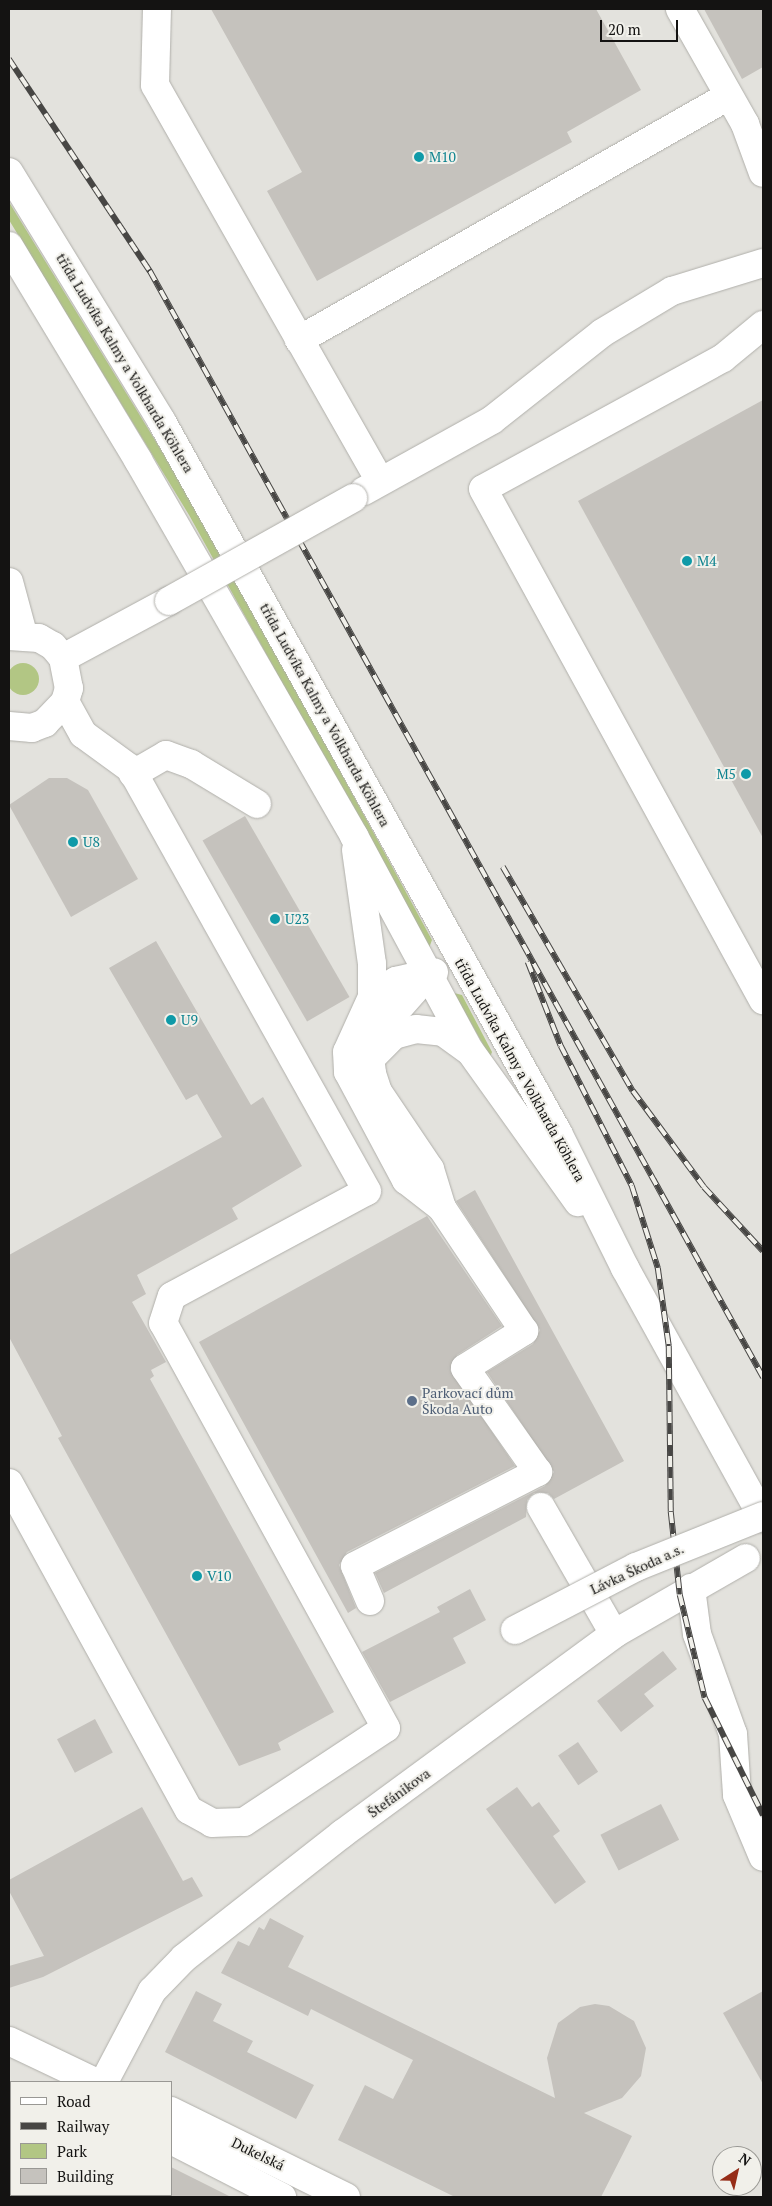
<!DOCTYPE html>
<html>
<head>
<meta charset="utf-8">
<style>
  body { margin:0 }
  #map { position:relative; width:772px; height:2206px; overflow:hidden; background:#e3e2dd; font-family:"PT Serif",serif }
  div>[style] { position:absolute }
  .green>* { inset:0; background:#b2c684 }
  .round { border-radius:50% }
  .building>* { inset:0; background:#c5c2bd; transform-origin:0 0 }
  .roads { filter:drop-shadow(0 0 1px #b0afaa) drop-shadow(0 0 1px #b0afaa) }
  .minor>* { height:28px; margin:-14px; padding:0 14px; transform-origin:14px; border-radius:14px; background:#fff }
  .rail>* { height:5.5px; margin-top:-2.75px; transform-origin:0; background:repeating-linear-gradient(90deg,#f1f0ea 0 11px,#474644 0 22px); box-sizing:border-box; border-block:1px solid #474644 }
  .bridges { filter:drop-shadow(0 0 1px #b0afaa) drop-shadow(0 0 1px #b0afaa) }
  .minor-bridge>* { height:28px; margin:-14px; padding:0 14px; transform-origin:14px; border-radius:14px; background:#fff }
  .dots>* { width:14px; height:14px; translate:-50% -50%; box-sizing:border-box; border:2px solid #f1f0ea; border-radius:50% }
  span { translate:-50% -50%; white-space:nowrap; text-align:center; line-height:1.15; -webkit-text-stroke:4px #f1f0ea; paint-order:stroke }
  .culture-label { font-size:14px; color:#0d838f }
  .left { translate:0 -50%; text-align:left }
  .right { translate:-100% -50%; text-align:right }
  .street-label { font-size:14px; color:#141312 }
  .service-label { font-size:14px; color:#4e5e75 }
  .frame { position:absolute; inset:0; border:10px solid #141312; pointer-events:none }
  .legend { position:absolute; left:10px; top:2081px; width:162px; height:115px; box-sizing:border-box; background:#f1f0ea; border:1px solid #999894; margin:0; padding:6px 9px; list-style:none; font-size:15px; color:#141312 }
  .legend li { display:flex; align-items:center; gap:10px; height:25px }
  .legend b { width:25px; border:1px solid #999894 }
  .north { position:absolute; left:712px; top:2146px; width:50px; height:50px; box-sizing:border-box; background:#f1f0ea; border:1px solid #999894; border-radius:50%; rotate:35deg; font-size:14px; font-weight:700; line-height:20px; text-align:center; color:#141312 }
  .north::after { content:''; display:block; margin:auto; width:18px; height:22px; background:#962d18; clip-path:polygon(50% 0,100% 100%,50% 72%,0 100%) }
  .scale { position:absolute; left:600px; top:20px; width:78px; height:22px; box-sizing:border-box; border:2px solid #141312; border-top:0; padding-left:6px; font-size:15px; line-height:18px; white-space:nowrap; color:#141312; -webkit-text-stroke:4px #f1f0ea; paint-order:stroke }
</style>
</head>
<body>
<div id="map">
  <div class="green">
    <div style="clip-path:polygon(9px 202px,198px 510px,432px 940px,429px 948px,189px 515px,9px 220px)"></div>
    <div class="round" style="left:7px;top:663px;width:32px;height:32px"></div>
    <div style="clip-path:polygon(454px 993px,462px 995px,492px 1052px,490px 1057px)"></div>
  </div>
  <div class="building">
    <div style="clip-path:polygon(211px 9px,596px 9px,641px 90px,567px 132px,572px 142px,317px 281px,267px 191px,302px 172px)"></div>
    <div style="clip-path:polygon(704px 9px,763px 9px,763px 67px,742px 79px)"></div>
    <div style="clip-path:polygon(763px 400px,763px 838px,578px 501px)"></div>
    <div style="clip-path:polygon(49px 778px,67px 778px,88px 790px,138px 879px,71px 917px,9px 805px)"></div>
    <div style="left:245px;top:816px;width:209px;height:49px;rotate:60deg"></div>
    <div style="clip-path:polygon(156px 941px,251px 1105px,263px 1097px,302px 1166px,232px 1208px,238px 1219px,137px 1275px,146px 1294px,132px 1302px,166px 1362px,151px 1370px,154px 1376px,150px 1379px,334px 1712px,278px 1743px,281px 1750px,239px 1766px,58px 1438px,62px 1436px,9px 1337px,9px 1255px,222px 1137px,197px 1094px,186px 1100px,109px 968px)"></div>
    <div style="clip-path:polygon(475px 1190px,624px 1461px,554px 1499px,548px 1493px,534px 1493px,527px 1500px,526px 1517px,384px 1593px,375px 1573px,545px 1486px,554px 1472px,487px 1372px,533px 1344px,540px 1330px,456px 1201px)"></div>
    <div style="clip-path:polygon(427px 1216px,502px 1326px,457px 1355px,450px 1370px,515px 1466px,347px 1552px,339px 1565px,356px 1608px,348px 1613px,199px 1342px)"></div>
    <div style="clip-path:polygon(470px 1589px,486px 1620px,453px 1638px,466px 1663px,390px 1702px,362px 1652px,440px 1612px,437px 1607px)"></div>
    <div style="clip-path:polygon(663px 1651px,677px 1669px,644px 1694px,654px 1706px,621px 1732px,597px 1701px)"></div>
    <div style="left:95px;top:1719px;width:38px;height:43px;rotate:62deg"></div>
    <div style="left:578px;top:1742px;width:36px;height:24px;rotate:56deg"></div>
    <div style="clip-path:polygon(517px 1787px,532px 1807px,539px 1802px,560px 1831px,553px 1836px,586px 1882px,555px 1904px,486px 1809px)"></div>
    <div style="left:661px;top:1804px;width:40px;height:68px;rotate:63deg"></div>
    <div style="clip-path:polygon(142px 1807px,183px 1881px,192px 1877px,203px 1896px,43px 1977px,9px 1988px,9px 1966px,44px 1956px,9px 1891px,9px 1880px)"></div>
    <div style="clip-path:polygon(270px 1918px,304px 1936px,288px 1967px,555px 2098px,547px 2058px,558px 2023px,580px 2007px,595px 2004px,609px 2006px,634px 2021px,646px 2048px,641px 2076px,622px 2098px,584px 2113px,632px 2136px,601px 2197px,455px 2197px,338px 2140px,365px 2085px,393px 2099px,413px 2060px,311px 2009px,308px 2016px,221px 1973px,238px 1941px,249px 1946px,259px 1927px,264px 1930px)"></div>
    <div style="clip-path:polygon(196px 1991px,222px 2004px,213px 2021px,253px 2041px,247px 2052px,314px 2085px,296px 2119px,165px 2052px)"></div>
    <div style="clip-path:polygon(763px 1991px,763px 2084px,723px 2013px)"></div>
    <div style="clip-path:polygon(171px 2167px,231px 2197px,171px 2197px)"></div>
  </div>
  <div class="roads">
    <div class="minor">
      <div style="left:157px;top:9px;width:76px;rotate:91.5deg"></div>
      <div style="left:155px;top:85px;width:455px;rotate:60.4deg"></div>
      <div style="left:680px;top:9px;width:132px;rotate:60.5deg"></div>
      <div style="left:745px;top:124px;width:52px;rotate:69.8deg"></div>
      <div style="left:9px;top:172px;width:293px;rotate:58.5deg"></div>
      <div style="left:162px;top:422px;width:814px;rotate:60.88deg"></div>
      <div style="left:558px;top:1133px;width:151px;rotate:63.6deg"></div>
      <div style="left:625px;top:1268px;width:286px;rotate:61.1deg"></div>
      <div style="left:9px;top:246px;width:250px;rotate:58.9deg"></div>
      <div style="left:138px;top:460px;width:434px;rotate:60.1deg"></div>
      <div style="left:354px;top:836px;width:244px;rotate:61.7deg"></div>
      <div style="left:470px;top:1051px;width:186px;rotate:54.4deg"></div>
      <div style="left:763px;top:325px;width:52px;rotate:140.5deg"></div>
      <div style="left:723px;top:358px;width:273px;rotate:151.4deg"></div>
      <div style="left:483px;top:489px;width:583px;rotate:61.28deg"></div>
      <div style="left:299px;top:340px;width:494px;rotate:-29.6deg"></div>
      <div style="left:364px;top:491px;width:146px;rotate:-29deg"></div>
      <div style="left:492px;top:420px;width:140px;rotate:-38.3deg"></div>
      <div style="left:602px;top:333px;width:82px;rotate:-31deg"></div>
      <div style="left:672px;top:291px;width:95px;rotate:-17.1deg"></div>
      <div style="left:9px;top:582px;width:54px;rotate:74.9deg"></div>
      <div style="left:9px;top:636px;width:30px;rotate:4deg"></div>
      <div style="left:39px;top:638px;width:16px;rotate:30deg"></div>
      <div style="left:53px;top:646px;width:16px;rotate:50deg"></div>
      <div style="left:63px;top:658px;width:31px;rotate:79deg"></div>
      <div style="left:69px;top:688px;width:15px;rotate:106deg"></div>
      <div style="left:65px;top:702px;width:29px;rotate:134deg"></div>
      <div style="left:45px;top:723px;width:14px;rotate:159deg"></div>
      <div style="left:32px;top:728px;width:23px;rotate:-175deg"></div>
      <div style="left:63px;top:658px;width:120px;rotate:-28.3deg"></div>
      <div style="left:133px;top:774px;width:38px;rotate:-30deg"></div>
      <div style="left:166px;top:755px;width:27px;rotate:20deg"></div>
      <div style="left:191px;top:764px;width:77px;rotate:31.2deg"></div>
      <div style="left:356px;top:850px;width:115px;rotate:82deg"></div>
      <div style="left:372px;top:964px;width:33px;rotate:90deg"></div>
      <div style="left:372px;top:997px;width:60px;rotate:114.4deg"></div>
      <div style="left:347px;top:1052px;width:20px;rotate:87deg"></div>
      <div style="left:348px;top:1072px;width:123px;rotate:61.8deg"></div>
      <div style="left:406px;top:1180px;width:46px;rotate:37.9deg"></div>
      <div style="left:372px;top:997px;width:29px;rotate:-34deg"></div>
      <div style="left:396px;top:981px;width:39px;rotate:-13deg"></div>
      <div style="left:375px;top:1054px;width:27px;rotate:-45deg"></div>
      <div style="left:394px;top:1035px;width:23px;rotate:-15deg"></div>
      <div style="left:416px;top:1029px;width:27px;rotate:6deg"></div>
      <div style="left:443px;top:1032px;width:29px;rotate:36deg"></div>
      <div style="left:9px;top:1483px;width:373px;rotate:61.2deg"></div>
      <div style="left:189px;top:1810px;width:26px;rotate:29deg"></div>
      <div style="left:212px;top:1823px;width:32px;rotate:-2deg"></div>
      <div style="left:244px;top:1822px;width:170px;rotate:-33.5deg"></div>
      <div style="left:386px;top:1728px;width:462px;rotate:-118.8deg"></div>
      <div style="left:163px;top:1323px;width:28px;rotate:-72deg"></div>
      <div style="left:172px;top:1296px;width:221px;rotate:-28.3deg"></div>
      <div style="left:367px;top:1191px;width:484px;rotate:-119.2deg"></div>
      <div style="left:131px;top:769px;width:59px;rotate:-143.9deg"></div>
      <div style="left:83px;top:734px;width:37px;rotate:-119deg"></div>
      <div style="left:541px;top:1507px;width:146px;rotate:60.1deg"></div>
      <div style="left:691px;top:1588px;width:46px;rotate:82.6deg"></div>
      <div style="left:697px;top:1634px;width:106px;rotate:70.2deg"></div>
      <div style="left:733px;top:1734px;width:61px;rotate:86.2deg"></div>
      <div style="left:737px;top:1795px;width:67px;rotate:67.2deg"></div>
      <div style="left:370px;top:1601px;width:38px;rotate:-113deg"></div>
      <div style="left:355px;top:1566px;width:206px;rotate:-27.2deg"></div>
      <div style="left:538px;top:1472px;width:127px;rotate:-125.1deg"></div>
      <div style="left:465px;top:1368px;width:70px;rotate:-32.1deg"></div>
      <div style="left:524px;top:1331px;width:148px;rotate:-123.7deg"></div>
      <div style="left:442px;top:1208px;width:41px;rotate:-107.1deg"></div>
      <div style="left:430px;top:1169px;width:93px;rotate:-124deg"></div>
      <div style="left:378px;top:1092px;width:20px;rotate:-108deg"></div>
      <div style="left:372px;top:1073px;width:25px;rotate:-97deg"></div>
      <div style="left:369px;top:1048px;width:13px;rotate:-67deg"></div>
      <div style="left:374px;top:1036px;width:80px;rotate:-48.5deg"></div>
      <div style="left:9px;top:2041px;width:95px;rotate:25.5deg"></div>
      <div style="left:104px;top:2082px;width:103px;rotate:-62.2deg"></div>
      <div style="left:152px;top:1991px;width:46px;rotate:-45.9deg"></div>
      <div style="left:184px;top:1958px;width:201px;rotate:-38.1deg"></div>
      <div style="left:342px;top:1834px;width:338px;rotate:-36.3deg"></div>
      <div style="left:614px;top:1634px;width:152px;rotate:-29.9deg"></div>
      <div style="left:171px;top:2111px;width:195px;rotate:26.2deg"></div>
      <div style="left:171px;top:2140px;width:125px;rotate:27.2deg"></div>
    </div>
  </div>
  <div class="rail">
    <div style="left:9px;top:59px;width:255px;rotate:56.4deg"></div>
    <div style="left:150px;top:271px;width:1265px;rotate:61deg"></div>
    <div style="left:503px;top:867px;width:259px;rotate:59.9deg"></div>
    <div style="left:633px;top:1091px;width:119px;rotate:53.5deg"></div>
    <div style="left:704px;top:1187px;width:87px;rotate:47.3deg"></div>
    <div style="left:528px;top:962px;width:90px;rotate:68.6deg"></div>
    <div style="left:561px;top:1046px;width:157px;rotate:63.1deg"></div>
    <div style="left:632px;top:1186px;width:86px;rotate:72.4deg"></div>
    <div style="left:658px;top:1268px;width:79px;rotate:82deg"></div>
    <div style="left:669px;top:1346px;width:166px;rotate:89.3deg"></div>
    <div style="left:671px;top:1512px;width:83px;rotate:83.8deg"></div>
    <div style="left:680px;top:1595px;width:106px;rotate:76.4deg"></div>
    <div style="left:705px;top:1698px;width:131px;rotate:63.6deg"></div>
  </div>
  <div class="bridges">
    <div class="minor-bridge">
      <div style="left:169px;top:601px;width:211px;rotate:-29.2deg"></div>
      <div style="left:515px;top:1630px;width:136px;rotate:-27.5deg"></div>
      <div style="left:636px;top:1567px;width:137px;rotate:-21.9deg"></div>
    </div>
  </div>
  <div class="dots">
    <div style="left:419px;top:157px;background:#0f9aa8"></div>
    <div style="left:687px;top:561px;background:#0f9aa8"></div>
    <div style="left:746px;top:774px;background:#0f9aa8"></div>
    <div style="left:73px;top:842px;background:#0f9aa8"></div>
    <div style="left:275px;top:919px;background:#0f9aa8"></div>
    <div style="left:171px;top:1020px;background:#0f9aa8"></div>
    <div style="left:412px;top:1401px;background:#5c6f8a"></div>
    <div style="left:197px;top:1576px;background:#0f9aa8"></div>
  </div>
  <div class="culture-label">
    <span class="left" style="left:429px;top:157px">M10</span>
    <span class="left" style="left:697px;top:561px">M4</span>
    <span class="right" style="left:736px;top:774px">M5</span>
    <span class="left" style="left:83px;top:842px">U8</span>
    <span class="left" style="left:285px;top:919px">U23</span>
    <span class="left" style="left:181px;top:1020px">U9</span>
    <span class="left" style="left:207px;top:1576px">V10</span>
  </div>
  <div class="street-label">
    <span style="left:125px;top:363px;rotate:59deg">třída Ludvíka Kalmy a Volkharda Köhlera</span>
    <span style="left:325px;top:715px;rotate:61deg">třída Ludvíka Kalmy a Volkharda Köhlera</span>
    <span style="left:520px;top:1070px;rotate:61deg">třída Ludvíka Kalmy a Volkharda Köhlera</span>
    <span style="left:637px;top:1569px;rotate:-25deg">Lávka Škoda a.s.</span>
    <span style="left:399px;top:1793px;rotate:-36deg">Štefánikova</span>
    <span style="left:258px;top:2154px;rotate:26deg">Dukelská</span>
  </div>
  <div class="service-label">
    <span class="left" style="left:422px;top:1401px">Parkovací dům<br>Škoda Auto</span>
  </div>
  <div class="frame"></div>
  <ul class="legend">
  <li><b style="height:6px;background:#fff"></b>Road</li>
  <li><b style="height:6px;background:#474644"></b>Railway</li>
  <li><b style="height:14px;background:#b2c684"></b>Park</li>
  <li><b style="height:14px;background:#c5c2bd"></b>Building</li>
  </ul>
  <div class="north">N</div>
  <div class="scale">20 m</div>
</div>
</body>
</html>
